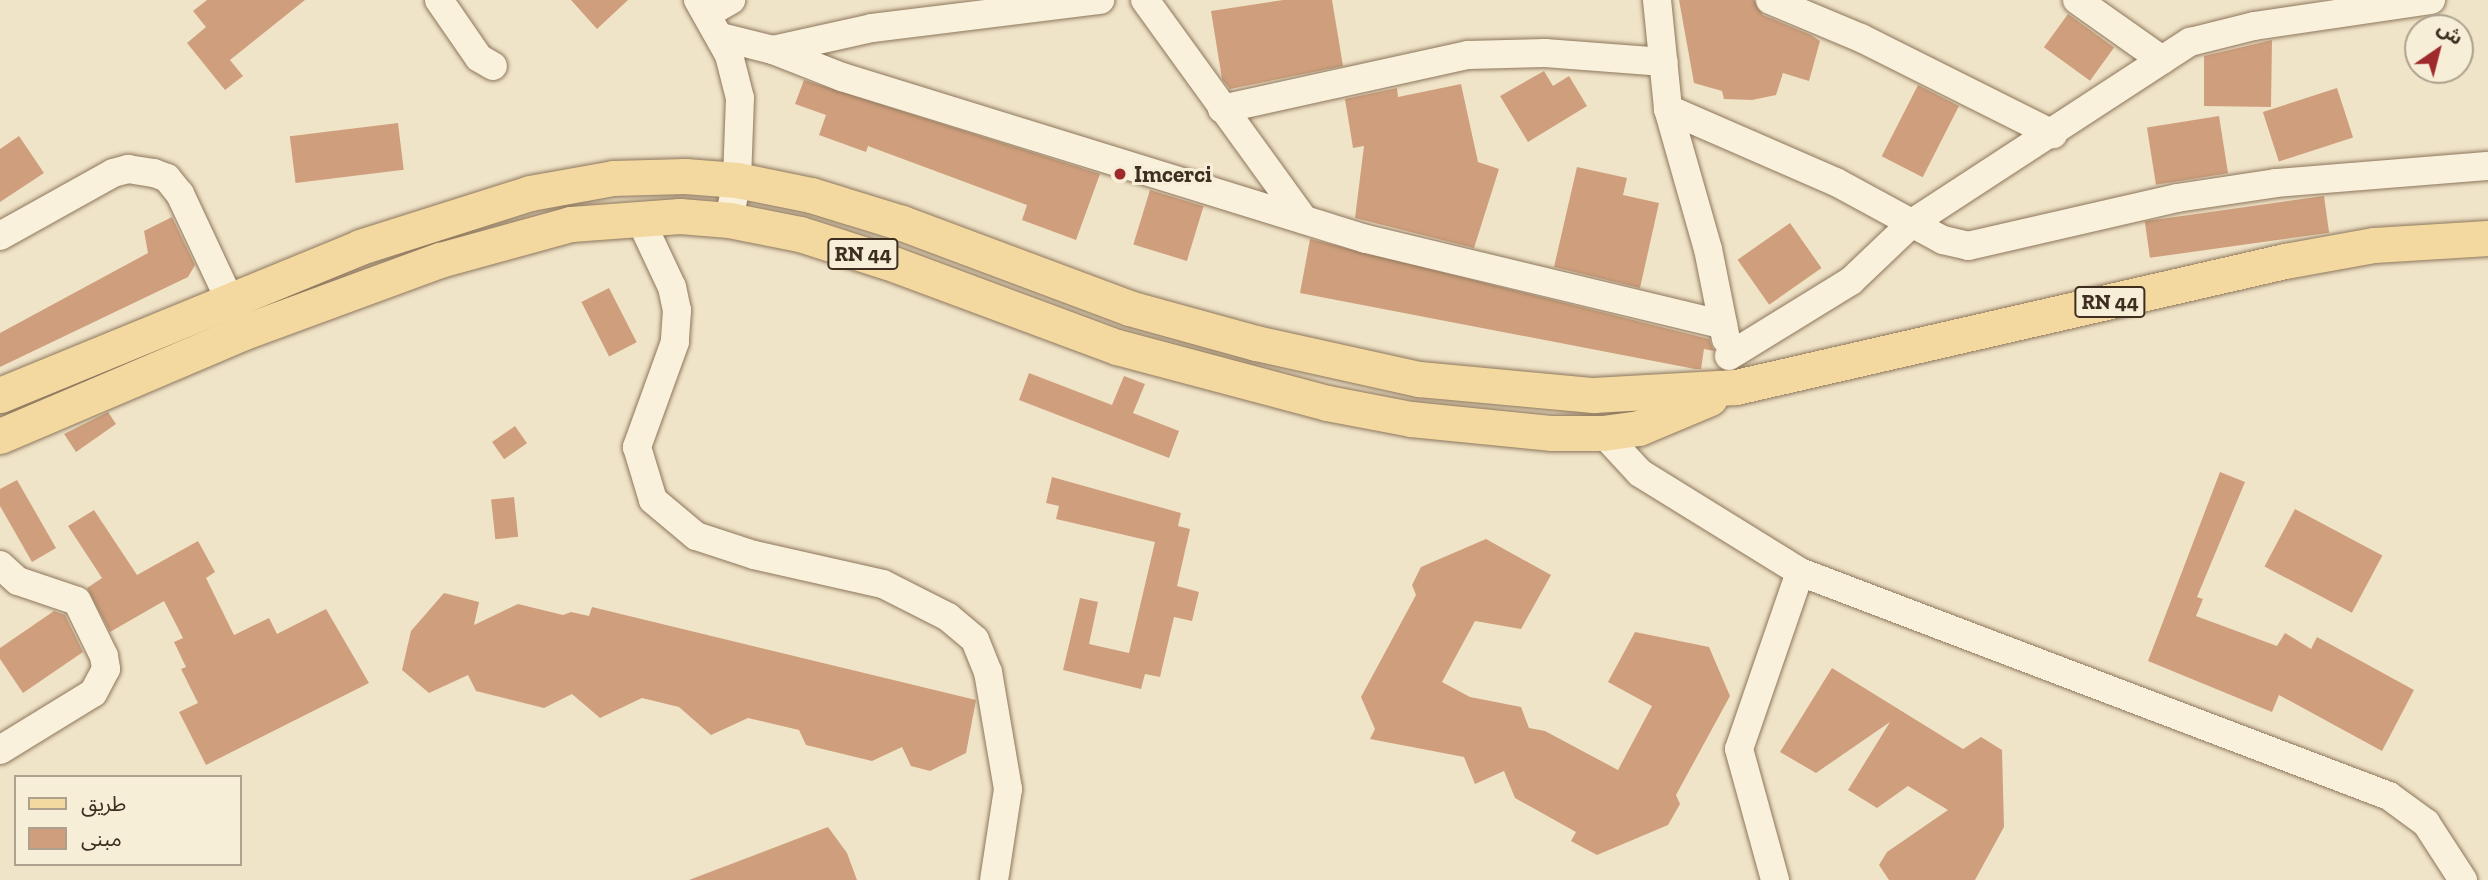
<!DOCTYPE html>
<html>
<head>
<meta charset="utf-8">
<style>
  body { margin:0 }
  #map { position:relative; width:2488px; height:880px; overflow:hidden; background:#f0e4c8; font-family:"Zilla Slab","Noto Sans Arabic",serif }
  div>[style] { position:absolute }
  .building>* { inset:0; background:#cf9f7d; transform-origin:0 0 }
  .roads { filter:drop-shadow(0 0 2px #8d765c) drop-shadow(0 0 2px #8d765c) }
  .minor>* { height:28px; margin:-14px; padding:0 14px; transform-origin:14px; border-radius:14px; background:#faf1dc }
  .major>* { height:35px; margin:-17.5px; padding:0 17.5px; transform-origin:17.5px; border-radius:17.5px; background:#f3d9a0 }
  .dots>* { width:19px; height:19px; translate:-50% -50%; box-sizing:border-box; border:4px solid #f7eed8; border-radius:50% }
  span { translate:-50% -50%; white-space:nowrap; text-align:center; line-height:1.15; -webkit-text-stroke:6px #f7eed8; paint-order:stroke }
  .shield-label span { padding:2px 5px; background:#f7eed8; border:2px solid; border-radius:5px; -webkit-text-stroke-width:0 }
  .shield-label { font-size:21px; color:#3d2e20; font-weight:700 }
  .poi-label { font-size:23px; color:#3d2e20; font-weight:700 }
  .left { translate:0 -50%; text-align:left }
  .legend { position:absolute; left:14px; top:775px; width:228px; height:91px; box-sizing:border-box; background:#f7eed8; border:2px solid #ada18e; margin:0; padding:9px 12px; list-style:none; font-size:21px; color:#3d2e20 }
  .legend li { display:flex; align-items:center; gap:14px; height:35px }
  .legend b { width:35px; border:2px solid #ada18e }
  .north { position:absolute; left:2404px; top:14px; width:70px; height:70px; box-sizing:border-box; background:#f7eed8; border:2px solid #ada18e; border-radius:50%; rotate:35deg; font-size:19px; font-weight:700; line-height:28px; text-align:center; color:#3d2e20 }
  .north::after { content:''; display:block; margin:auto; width:24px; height:32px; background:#9e2a2b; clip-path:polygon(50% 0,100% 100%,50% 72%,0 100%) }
</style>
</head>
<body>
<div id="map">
  <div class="building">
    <div style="clip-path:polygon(207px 0,305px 0,230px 60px,243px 76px,225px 90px,187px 43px,206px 27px,193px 11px)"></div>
    <div style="clip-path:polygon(571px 0,628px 0,597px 29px)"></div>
    <div style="clip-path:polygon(1283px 0,1332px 0,1343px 66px,1230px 89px,1222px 79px,1211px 11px)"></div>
    <div style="clip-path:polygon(1679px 0,1754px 0,1763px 15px,1811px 35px,1820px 41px,1809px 81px,1783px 73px,1776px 95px,1752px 100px,1724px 99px,1722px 91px,1694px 83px)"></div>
    <div style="left:2068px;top:14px;width:57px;height:41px;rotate:36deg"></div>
    <div style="clip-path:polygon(2272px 40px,2271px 107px,2204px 106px,2204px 56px)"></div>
    <div style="clip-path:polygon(1544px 71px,1553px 86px,1569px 76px,1587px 106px,1528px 142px,1500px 96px)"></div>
    <div style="clip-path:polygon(804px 80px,1100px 174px,1076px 240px,1022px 220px,1027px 205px,868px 146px,866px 152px,819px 135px,826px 115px,795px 104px)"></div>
    <div style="clip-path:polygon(1461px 84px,1478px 162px,1499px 169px,1474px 248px,1355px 218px,1364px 146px,1353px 148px,1345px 99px,1397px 88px,1398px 97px)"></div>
    <div style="left:1918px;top:85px;width:46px;height:80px;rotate:27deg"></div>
    <div style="left:2337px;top:88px;width:52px;height:78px;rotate:72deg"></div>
    <div style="left:2219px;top:116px;width:58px;height:73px;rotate:81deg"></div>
    <div style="left:398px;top:123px;width:47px;height:109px;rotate:83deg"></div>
    <div style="clip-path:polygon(19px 136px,44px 173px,0 202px,0 149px)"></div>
    <div style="clip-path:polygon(1577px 167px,1627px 178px,1623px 195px,1659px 203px,1640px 288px,1554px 267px)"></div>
    <div style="left:1150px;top:190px;width:56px;height:57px;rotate:17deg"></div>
    <div style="left:2324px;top:196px;width:37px;height:181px;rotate:82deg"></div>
    <div style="clip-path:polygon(172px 217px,195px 265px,188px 277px,0 367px,0 333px,148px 253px,144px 231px)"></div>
    <div style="left:1790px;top:223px;width:55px;height:64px;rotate:55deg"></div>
    <div style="clip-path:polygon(1310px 239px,1709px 339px,1714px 351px,1704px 349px,1701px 369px,1695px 369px,1300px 293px)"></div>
    <div style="left:609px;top:288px;width:61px;height:31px;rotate:63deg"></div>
    <div style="clip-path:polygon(1029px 373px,1112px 405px,1124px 376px,1145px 384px,1133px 413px,1179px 431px,1169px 458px,1019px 400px)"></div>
    <div style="clip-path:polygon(108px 412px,116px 424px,76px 452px,64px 434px)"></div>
    <div style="left:515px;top:426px;width:21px;height:28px;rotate:55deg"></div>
    <div style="clip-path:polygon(2220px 472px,2245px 482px,2197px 597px,2203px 599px,2196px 616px,2277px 646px,2285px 633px,2311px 649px,2317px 637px,2414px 690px,2382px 751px,2279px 695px,2272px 712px,2148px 661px)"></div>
    <div style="clip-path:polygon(1052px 477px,1181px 513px,1178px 526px,1190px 529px,1177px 586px,1199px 592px,1192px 621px,1174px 617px,1160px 677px,1145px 674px,1141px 689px,1063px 670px,1080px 598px,1098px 602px,1089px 644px,1129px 653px,1155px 542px,1056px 519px,1059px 506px,1046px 503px)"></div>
    <div style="clip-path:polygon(17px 480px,56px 548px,32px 562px,0 506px,0 489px)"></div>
    <div style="left:514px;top:497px;width:40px;height:23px;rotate:84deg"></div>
    <div style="left:2295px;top:509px;width:99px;height:65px;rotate:28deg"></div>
    <div style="clip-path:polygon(94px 510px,137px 575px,198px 541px,215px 572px,206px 578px,234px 635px,269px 618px,277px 634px,326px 609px,369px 683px,206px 765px,179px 712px,198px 703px,181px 669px,186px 667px,174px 642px,183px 638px,164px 601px,110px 632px,87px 588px,102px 578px,68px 526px)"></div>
    <div style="clip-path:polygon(1486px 539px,1551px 575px,1521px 629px,1475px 621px,1442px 682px,1470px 697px,1521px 707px,1529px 728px,1545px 731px,1618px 770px,1652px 706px,1608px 682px,1635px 632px,1709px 647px,1730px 696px,1676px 795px,1680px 804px,1668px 825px,1597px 855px,1571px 841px,1576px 832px,1515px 798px,1504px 771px,1475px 784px,1464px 757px,1370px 739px,1375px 729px,1361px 697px,1416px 595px,1412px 585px,1421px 567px)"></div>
    <div style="clip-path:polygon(444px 593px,479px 602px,474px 625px,518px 604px,563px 615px,571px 612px,589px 616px,592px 607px,976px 700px,966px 753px,930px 771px,911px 766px,902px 747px,872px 761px,806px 745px,799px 730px,748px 718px,711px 735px,679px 707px,642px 698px,600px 718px,572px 694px,544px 708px,476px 691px,468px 675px,429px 693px,402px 670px,411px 631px)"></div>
    <div style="clip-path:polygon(54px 611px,65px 615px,83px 652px,23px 693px,0 659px,0 648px)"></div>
    <div style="clip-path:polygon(1832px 668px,1963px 749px,1981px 737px,2002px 750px,2004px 827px,1975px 880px,1889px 880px,1879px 865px,1887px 852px,1948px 810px,1908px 786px,1877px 808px,1848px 790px,1890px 722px,1816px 773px,1780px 752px)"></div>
    <div style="clip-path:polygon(828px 827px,847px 853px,857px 880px,689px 880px)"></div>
  </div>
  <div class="roads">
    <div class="minor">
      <div style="left:439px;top:0;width:70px;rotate:55.4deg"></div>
      <div style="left:479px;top:58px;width:16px;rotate:30deg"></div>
      <div style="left:698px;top:0;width:63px;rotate:60.6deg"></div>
      <div style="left:729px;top:55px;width:44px;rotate:75.7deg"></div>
      <div style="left:740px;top:98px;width:82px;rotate:92.1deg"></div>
      <div style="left:737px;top:180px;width:41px;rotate:101.3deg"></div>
      <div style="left:1145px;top:0;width:271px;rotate:54.1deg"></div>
      <div style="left:1657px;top:0;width:110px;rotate:84.2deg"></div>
      <div style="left:1668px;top:109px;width:146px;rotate:74.1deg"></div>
      <div style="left:1708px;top:249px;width:92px;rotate:78.7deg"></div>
      <div style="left:1770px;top:0;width:99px;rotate:22.7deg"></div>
      <div style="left:1861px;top:38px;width:215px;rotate:26.6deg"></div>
      <div style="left:2077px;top:0;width:104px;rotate:35.2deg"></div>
      <div style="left:707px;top:14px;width:28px;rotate:-30deg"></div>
      <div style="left:721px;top:37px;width:54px;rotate:14deg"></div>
      <div style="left:773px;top:50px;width:74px;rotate:21.4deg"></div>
      <div style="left:842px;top:77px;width:548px;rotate:17.18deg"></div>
      <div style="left:1366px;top:239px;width:367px;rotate:13.5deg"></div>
      <div style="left:773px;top:50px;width:101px;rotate:-12.5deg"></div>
      <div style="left:872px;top:28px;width:230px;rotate:-7deg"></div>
      <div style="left:1222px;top:109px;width:252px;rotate:-12.4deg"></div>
      <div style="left:1468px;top:55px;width:77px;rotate:-1.5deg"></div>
      <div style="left:1545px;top:53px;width:119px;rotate:4.3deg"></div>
      <div style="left:1668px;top:109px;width:183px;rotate:23.5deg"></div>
      <div style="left:1836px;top:182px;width:122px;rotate:28.5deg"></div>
      <div style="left:1943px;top:240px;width:26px;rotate:13deg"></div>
      <div style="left:1968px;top:246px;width:214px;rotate:-12.9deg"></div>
      <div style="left:2177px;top:198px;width:100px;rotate:-8.6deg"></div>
      <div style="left:2276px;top:183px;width:213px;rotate:-4.6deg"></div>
      <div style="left:639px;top:217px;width:77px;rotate:64.8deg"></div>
      <div style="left:672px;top:287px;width:24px;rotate:78deg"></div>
      <div style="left:677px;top:310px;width:32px;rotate:94deg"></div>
      <div style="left:675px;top:342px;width:112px;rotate:109.9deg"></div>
      <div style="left:637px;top:447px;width:55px;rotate:73.2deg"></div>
      <div style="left:653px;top:500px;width:56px;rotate:39.9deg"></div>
      <div style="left:696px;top:536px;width:61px;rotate:18.1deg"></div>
      <div style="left:754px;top:555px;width:132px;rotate:12.7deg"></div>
      <div style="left:883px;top:584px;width:73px;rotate:26.9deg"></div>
      <div style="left:948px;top:617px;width:35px;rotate:40deg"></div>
      <div style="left:975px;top:640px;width:35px;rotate:68deg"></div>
      <div style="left:988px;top:672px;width:119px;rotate:80.3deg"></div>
      <div style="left:1008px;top:789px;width:92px;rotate:98.7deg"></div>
      <div style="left:0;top:236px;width:129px;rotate:-29.1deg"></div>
      <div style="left:113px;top:173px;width:16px;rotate:-15deg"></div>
      <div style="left:128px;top:169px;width:26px;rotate:9deg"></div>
      <div style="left:154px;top:173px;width:14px;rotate:21deg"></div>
      <div style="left:167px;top:178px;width:21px;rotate:51deg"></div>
      <div style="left:180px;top:194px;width:139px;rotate:64.9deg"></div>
      <div style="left:1729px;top:356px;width:143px;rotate:-31.6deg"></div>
      <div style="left:1851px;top:281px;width:84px;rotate:-43.6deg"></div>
      <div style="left:1912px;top:223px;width:332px;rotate:-33.1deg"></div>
      <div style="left:2190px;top:42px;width:66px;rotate:-14deg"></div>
      <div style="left:2254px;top:26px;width:179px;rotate:-8.4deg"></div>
      <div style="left:1603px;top:433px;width:54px;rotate:47.2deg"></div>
      <div style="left:1640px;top:473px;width:188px;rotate:31.7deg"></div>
      <div style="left:1800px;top:572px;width:187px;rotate:109deg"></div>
      <div style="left:1739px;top:749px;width:136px;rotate:74.6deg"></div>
      <div style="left:0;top:565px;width:24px;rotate:42deg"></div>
      <div style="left:18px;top:581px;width:62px;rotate:18.7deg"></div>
      <div style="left:77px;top:601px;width:61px;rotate:63.9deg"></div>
      <div style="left:104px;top:656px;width:13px;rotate:81deg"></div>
      <div style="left:106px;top:669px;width:27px;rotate:118deg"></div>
      <div style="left:93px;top:693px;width:109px;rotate:148.5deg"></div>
      <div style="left:1800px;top:572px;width:630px;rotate:20.82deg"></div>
      <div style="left:2389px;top:796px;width:46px;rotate:36.1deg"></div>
      <div style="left:2426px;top:823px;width:68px;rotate:57deg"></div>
    </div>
    <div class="major">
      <div style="left:0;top:395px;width:389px;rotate:-22.3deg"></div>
      <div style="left:360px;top:247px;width:178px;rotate:-17.6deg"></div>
      <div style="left:530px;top:193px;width:84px;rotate:-10.2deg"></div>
      <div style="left:613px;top:178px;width:72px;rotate:-1.6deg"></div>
      <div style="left:685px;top:176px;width:52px;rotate:4.4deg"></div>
      <div style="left:737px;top:180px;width:76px;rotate:11.5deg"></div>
      <div style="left:811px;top:195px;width:95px;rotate:17.1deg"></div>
      <div style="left:902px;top:223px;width:242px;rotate:20.5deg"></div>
      <div style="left:1129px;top:308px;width:132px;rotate:15.4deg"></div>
      <div style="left:1256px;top:343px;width:167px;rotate:12.5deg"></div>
      <div style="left:1419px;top:379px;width:175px;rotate:5.3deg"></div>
      <div style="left:1593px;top:395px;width:143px;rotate:-3.2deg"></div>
      <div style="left:1736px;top:387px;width:563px;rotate:-12.93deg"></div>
      <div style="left:2285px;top:261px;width:90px;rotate:-10.2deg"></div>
      <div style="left:2374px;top:245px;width:114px;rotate:-3.5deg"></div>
      <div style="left:0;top:436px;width:265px;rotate:-23.1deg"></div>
      <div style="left:244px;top:332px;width:209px;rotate:-20.2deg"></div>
      <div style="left:440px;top:260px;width:136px;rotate:-15.4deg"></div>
      <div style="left:571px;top:224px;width:109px;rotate:-4.2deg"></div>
      <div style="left:680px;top:216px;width:49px;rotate:4.7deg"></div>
      <div style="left:729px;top:220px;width:72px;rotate:11.2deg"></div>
      <div style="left:800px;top:234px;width:92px;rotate:17.7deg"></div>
      <div style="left:888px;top:262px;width:244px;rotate:20.4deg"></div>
      <div style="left:1117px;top:347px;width:217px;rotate:14.9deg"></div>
      <div style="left:1327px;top:403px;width:86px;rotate:10.8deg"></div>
      <div style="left:1411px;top:419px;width:142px;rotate:5.7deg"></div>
      <div style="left:1552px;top:433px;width:51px"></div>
      <div style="left:1603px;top:433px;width:36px;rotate:-8deg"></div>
      <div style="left:1639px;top:428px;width:77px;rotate:-22.9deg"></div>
    </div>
  </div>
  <div class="dots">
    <div style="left:1120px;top:174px;background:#9e2a2b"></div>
  </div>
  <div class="shield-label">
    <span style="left:863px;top:254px">RN 44</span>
    <span style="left:2110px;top:302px">RN 44</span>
  </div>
  <div class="poi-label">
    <span class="left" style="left:1134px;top:174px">Imcerci</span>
  </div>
  <ul class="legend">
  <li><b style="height:9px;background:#f3d9a0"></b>طريق</li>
  <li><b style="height:19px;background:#cf9f7d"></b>مبنى</li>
  </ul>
  <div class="north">ش</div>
</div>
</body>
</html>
